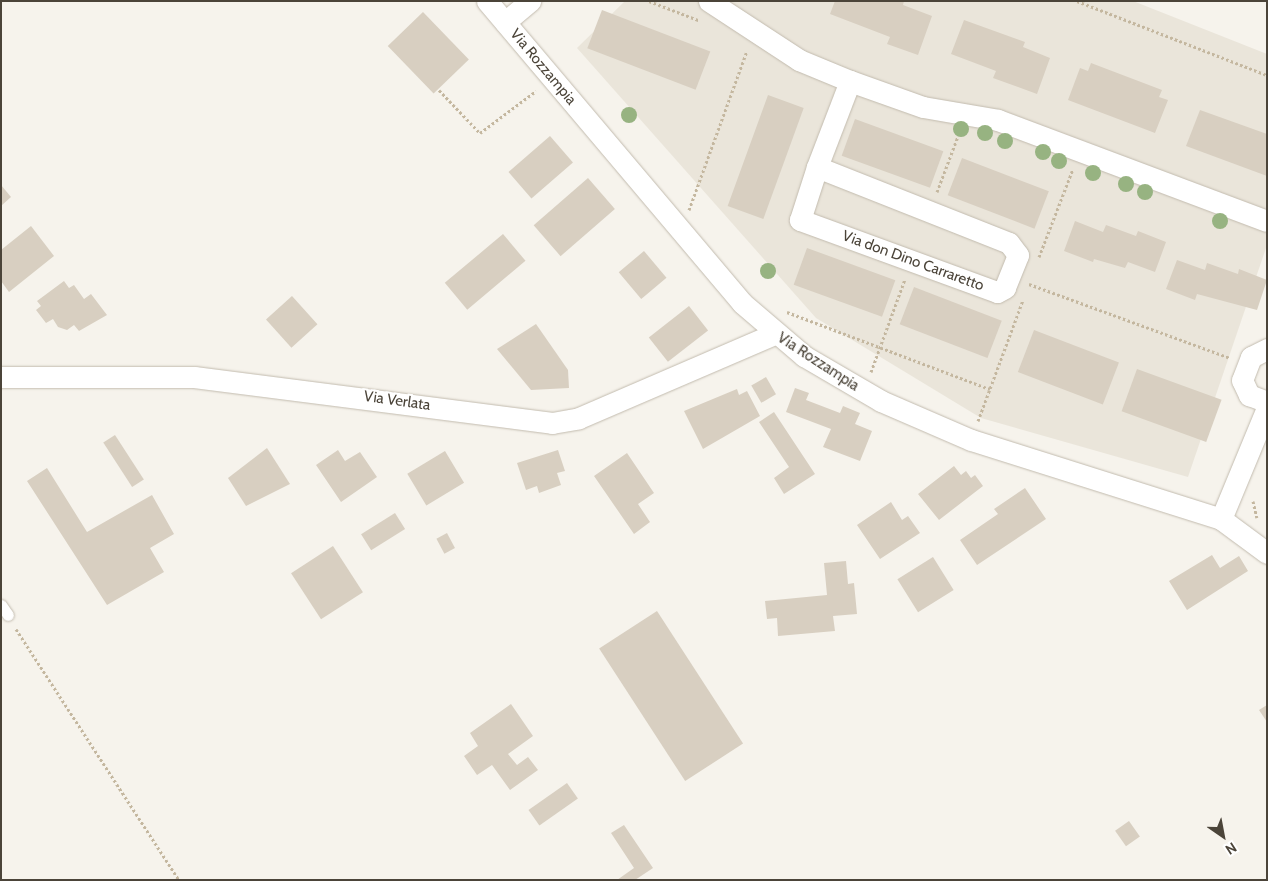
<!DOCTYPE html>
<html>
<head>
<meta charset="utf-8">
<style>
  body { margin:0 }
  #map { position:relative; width:1268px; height:881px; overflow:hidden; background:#f6f3ec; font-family:Cabin,sans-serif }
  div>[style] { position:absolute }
  .residential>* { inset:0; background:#eae5da }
  .building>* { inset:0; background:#d8cfc1; transform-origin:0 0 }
  .path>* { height:3px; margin-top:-1.5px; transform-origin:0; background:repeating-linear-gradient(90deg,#c4b79f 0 2.5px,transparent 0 5px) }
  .roads { filter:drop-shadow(0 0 1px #c2bbae) drop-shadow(0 0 1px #c2bbae) }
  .service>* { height:11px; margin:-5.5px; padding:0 5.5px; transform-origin:5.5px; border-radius:5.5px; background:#fff }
  .minor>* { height:21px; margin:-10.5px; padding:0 10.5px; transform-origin:10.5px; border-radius:10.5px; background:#fff }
  .trees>* { width:16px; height:16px; margin:-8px; border-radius:50%; background:#97b381 }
  span { translate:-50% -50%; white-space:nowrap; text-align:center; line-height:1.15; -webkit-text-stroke:4px #fff; paint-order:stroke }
  .street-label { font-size:15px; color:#4b4439 }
  .frame { position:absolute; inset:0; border:2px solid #4b4439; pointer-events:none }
  .north { position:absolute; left:1198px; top:811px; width:50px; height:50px; -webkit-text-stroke:4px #fff; paint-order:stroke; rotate:147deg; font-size:14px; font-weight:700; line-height:20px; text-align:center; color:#4b4439 }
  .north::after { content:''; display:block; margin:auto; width:18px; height:22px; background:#4b4439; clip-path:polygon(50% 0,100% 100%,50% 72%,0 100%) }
</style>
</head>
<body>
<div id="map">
  <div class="residential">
    <div style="clip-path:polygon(625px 1px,1133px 1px,1267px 54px,1267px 245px,1188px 477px,981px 418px,816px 318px,577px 48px)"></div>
  </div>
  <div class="building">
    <div style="clip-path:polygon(835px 1px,904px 1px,903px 5px,932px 16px,918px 55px,887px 44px,890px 37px,830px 14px)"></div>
    <div style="left:602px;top:10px;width:116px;height:41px;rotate:21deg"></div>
    <div style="left:423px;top:12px;width:66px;height:49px;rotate:46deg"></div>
    <div style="clip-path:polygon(964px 20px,1025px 42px,1023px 47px,1050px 58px,1037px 94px,993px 78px,996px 71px,951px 54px)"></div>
    <div style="clip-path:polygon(1091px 63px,1162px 90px,1159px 97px,1168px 100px,1155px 133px,1068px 100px,1080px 68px,1088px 71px)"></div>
    <div style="left:768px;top:95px;width:38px;height:118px;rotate:20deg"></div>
    <div style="clip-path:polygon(1200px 110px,1267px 134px,1267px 176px,1186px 146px)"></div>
    <div style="left:855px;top:119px;width:94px;height:39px;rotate:20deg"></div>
    <div style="left:550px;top:136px;width:35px;height:55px;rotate:49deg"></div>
    <div style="left:962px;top:158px;width:93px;height:40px;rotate:21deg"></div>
    <div style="left:588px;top:178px;width:41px;height:72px;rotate:49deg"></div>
    <div style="clip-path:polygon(1px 185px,11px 197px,1px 206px)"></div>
    <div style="clip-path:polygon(1075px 221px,1103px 232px,1106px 225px,1136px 236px,1138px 231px,1166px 242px,1155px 272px,1128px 262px,1125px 268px,1094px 259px,1093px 262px,1064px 251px)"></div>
    <div style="clip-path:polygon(31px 226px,54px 256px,9px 292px,1px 281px,1px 250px)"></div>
    <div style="left:503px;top:234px;width:35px;height:76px;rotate:50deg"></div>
    <div style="left:807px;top:248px;width:94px;height:39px;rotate:20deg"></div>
    <div style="left:644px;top:251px;width:35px;height:33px;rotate:50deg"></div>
    <div style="clip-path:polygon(1177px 260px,1205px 270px,1207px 263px,1238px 274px,1239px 269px,1267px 280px,1257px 310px,1197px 294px,1195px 300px,1166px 289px)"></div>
    <div style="clip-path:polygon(64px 281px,69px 288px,74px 285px,84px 299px,91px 294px,107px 315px,79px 331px,74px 325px,67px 330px,58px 327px,53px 319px,46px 323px,36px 310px,41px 306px,37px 301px)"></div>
    <div style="left:914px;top:287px;width:94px;height:40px;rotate:21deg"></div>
    <div style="left:292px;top:296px;width:38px;height:35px;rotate:48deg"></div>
    <div style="left:689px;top:306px;width:31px;height:51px;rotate:52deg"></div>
    <div style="clip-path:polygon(536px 324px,568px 370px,569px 388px,531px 390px,497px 349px)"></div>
    <div style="left:1034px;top:330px;width:91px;height:45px;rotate:21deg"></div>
    <div style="left:1137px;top:369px;width:90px;height:45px;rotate:20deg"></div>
    <div style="left:766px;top:377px;width:20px;height:17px;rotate:60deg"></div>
    <div style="clip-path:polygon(795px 388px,809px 393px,806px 400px,840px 413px,843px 406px,860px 413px,855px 424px,872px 431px,860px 461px,823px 447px,831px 429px,786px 412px)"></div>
    <div style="clip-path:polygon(737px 389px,739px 395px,747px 391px,760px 416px,703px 449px,684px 411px)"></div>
    <div style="clip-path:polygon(774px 412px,815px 474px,784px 494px,774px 478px,789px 467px,759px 422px)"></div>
    <div style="left:115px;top:435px;width:53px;height:14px;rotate:57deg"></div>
    <div style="clip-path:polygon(267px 448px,290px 484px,246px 506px,228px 478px)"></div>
    <div style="clip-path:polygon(338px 450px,345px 461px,360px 452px,377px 477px,341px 502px,316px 465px)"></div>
    <div style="clip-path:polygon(558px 450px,565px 471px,557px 473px,561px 485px,539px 493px,537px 486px,526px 490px,517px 463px)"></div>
    <div style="left:445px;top:451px;width:37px;height:44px;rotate:59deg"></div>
    <div style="clip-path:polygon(627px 453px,654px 493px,638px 504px,650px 522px,634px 534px,594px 476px)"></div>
    <div style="clip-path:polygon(954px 466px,961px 475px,966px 471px,971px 478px,975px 475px,983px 486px,939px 520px,918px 494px)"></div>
    <div style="clip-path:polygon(47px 468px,87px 532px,152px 495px,174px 534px,150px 548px,164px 572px,107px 605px,27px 481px)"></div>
    <div style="clip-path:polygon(1025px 488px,1046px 519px,977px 565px,960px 540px,998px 514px,994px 509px)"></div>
    <div style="clip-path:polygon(891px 502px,902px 520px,908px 516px,920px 533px,880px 559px,857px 525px)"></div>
    <div style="left:395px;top:513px;width:19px;height:40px;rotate:58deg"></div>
    <div style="left:447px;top:533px;width:17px;height:12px;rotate:62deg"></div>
    <div style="left:333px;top:546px;width:55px;height:50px;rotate:57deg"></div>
    <div style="clip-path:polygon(1212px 555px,1220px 568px,1239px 556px,1248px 571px,1187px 610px,1169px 581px)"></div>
    <div style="left:933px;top:557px;width:39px;height:42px;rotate:58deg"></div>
    <div style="clip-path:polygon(846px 561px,848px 584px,854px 583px,857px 614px,833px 616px,835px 631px,778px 636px,777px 618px,767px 619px,765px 601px,827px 595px,824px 563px)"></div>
    <div style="left:657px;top:611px;width:158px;height:69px;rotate:57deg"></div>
    <div style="clip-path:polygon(511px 704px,533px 736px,508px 754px,517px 765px,528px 757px,538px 770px,510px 790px,492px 765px,477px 775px,464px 756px,478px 746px,470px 733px)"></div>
    <div style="clip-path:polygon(1267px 705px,1267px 722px,1259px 710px)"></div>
    <div style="left:567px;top:783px;width:19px;height:47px;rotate:55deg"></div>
    <div style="left:1129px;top:821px;width:19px;height:17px;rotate:55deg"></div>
    <div style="clip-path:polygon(624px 825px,653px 868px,635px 880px,617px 880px,634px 868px,611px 833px)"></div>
  </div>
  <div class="path">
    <div style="left:649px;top:1px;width:53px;rotate:21.2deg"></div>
    <div style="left:1077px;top:1px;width:204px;rotate:21.3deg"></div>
    <div style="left:439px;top:90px;width:59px;rotate:46.4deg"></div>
    <div style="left:480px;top:133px;width:70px;rotate:-36.9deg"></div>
    <div style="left:937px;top:192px;width:60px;rotate:-69.4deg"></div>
    <div style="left:689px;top:210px;width:169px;rotate:-70deg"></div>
    <div style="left:1039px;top:257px;width:94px;rotate:-68.9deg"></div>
    <div style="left:1029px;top:284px;width:214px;rotate:20.2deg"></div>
    <div style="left:787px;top:312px;width:217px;rotate:20.8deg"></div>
    <div style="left:871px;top:372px;width:99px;rotate:-69.9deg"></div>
    <div style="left:978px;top:421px;width:129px;rotate:-69.6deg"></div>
    <div style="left:1253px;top:501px;width:17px;rotate:77deg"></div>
    <div style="left:16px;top:629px;width:299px;rotate:57deg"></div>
  </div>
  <div class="roads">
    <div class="service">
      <div style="left:1px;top:605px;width:12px;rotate:55deg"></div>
    </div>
    <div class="minor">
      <div style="left:487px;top:1px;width:395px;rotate:49.8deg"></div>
      <div style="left:742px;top:303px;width:82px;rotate:40.5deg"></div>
      <div style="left:804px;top:356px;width:89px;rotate:30.3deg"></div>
      <div style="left:881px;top:401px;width:98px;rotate:23.4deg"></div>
      <div style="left:971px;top:440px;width:262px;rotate:17.5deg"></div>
      <div style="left:1221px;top:519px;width:57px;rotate:36.5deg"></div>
      <div style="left:709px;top:1px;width:108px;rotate:33.2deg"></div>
      <div style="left:799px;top:60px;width:55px;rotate:22.4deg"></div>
      <div style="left:850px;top:81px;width:77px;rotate:19.6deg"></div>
      <div style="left:923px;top:107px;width:76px;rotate:9.8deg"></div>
      <div style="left:998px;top:120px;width:287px;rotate:20.6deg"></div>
      <div style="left:505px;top:22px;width:33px;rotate:-40deg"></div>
      <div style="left:817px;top:167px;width:206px;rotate:21.6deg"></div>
      <div style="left:1009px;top:243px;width:15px;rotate:53deg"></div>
      <div style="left:1018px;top:255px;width:35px;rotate:112deg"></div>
      <div style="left:1005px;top:288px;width:9px;rotate:153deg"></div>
      <div style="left:997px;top:292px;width:210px;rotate:-159.9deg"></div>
      <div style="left:800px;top:220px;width:56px;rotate:-72.2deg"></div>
      <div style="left:817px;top:167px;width:92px;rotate:-69deg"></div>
      <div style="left:1267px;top:349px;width:18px;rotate:153deg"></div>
      <div style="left:1251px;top:357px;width:25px;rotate:111deg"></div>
      <div style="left:1242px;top:380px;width:17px;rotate:65deg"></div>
      <div style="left:1249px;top:395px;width:19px;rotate:21deg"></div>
      <div style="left:1px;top:377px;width:193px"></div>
      <div style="left:194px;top:377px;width:361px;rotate:7.3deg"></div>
      <div style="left:552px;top:423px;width:27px;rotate:-10deg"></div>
      <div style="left:579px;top:418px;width:212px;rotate:-23.3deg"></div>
      <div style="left:1221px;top:519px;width:120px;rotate:-67.5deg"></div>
    </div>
  </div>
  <div class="trees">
    <div style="left:629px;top:115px"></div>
    <div style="left:961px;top:129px"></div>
    <div style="left:985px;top:133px"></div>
    <div style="left:1005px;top:141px"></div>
    <div style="left:1043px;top:152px"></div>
    <div style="left:1059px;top:161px"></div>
    <div style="left:1093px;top:173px"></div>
    <div style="left:1126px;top:184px"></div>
    <div style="left:1145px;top:192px"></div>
    <div style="left:1220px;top:221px"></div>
    <div style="left:768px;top:271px"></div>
  </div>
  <div class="street-label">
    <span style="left:543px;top:67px;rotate:50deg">Via Rozzampia</span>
    <span style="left:913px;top:261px;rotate:20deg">Via don Dino Carraretto</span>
    <span style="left:818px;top:362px;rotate:33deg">Via Rozzampia</span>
    <span style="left:397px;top:401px;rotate:8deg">Via Verlata</span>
  </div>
  <div class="frame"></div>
  <div class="north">N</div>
</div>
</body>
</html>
